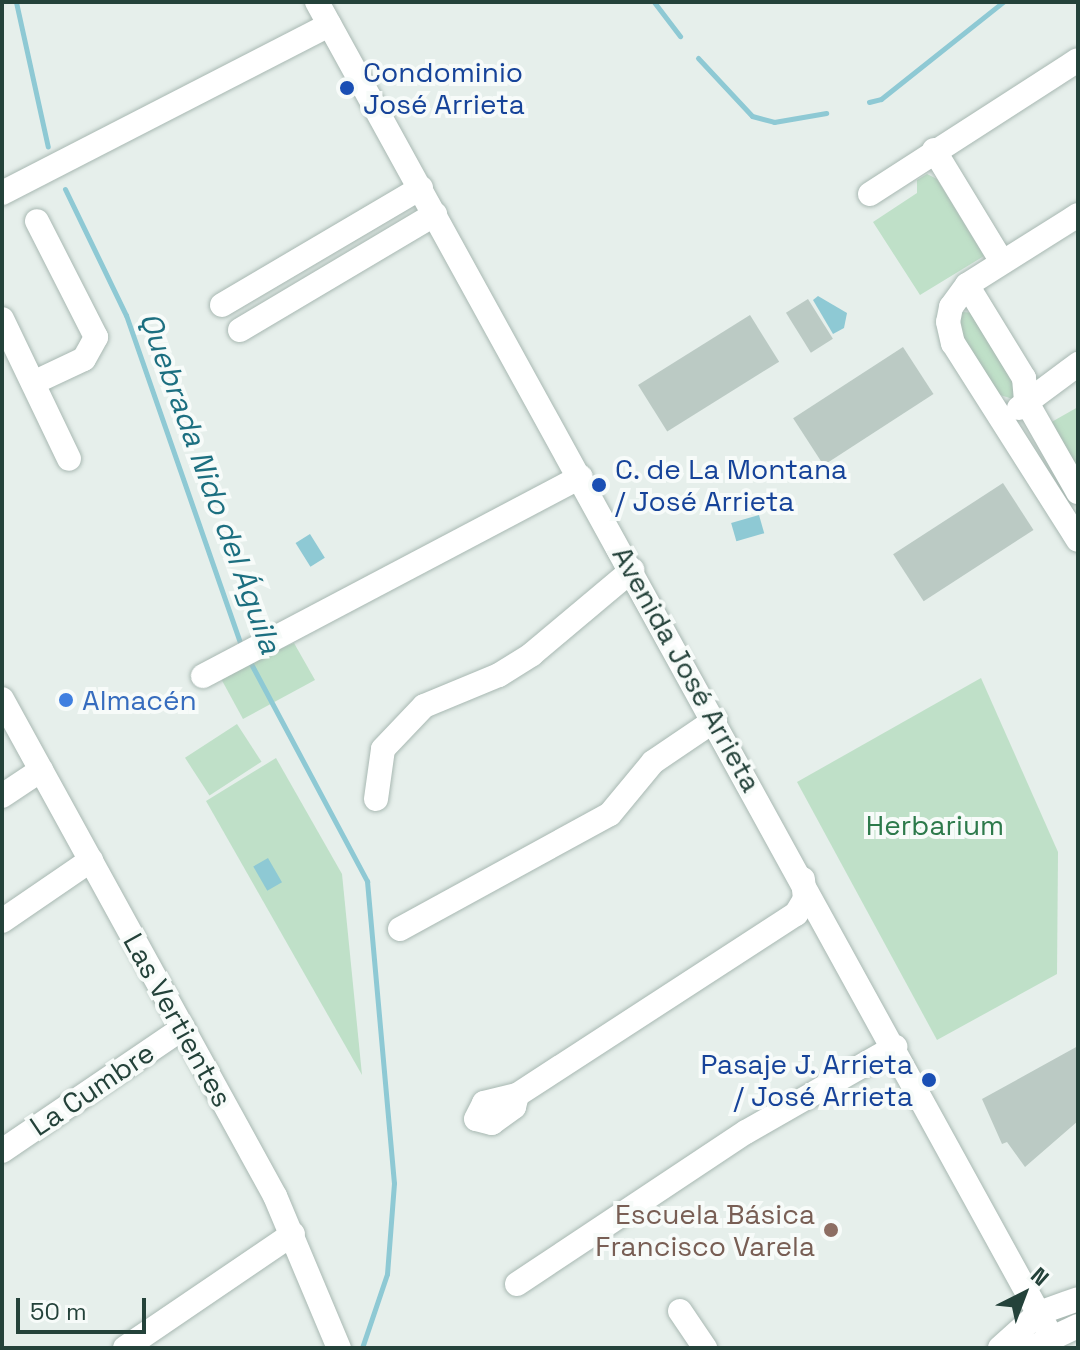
<!DOCTYPE html>
<html>
<head>
<meta charset="utf-8">
<style>
  body { margin:0 }
  #map { position:relative; width:1080px; height:1350px; overflow:hidden; background:#e6efeb; font-family:"Space Grotesk",sans-serif }
  div>[style] { position:absolute }
  .green>* { inset:0; background:#bfe0c8; transform-origin:0 0 }
  .water>* { inset:0; background:#8ec9d4; transform-origin:0 0 }
  .stream>* { height:5px; margin:-2.5px; padding:0 2.5px; transform-origin:2.5px; border-radius:2.5px; background:#8ec9d4 }
  .building>* { inset:0; background:#bbcac4; transform-origin:0 0 }
  .roads { filter:drop-shadow(0 0 2px #a8b8b2) drop-shadow(0 0 2px #a8b8b2) }
  .minor>* { height:24px; margin:-12px; padding:0 12px; transform-origin:12px; border-radius:12px; background:#fff }
  .dots>* { width:22px; height:22px; translate:-50% -50%; box-sizing:border-box; border:4px solid #f7fbf9; border-radius:50% }
  span { translate:-50% -50%; white-space:nowrap; text-align:center; line-height:1.15; -webkit-text-stroke:8px #f7fbf9; paint-order:stroke }
  .transit-label { font-size:28px; color:#164399 }
  .left { translate:0 -50%; text-align:left }
  .right { translate:-100% -50%; text-align:right }
  .street-label { font-size:28px; color:#24423a }
  .shop-label { font-size:28px; color:#366cbe }
  .park-label { font-size:28px; color:#2d7a4b }
  .education-label { font-size:28px; color:#785e54 }
  .water-label { font-size:30px; color:#1c6f80; font-style:italic }
  .frame { position:absolute; inset:0; border:4px solid #24423a; pointer-events:none }
  .north { position:absolute; left:984px; top:1254px; width:80px; height:80px; -webkit-text-stroke:6px #f7fbf9; paint-order:stroke; rotate:42deg; font-size:22px; font-weight:700; line-height:32px; text-align:center; color:#24423a }
  .north::after { content:''; display:block; margin:auto; width:28px; height:36px; background:#24423a; clip-path:polygon(50% 0,100% 100%,50% 72%,0 100%) }
  .scale { position:absolute; left:16px; top:1298px; width:130px; height:36px; box-sizing:border-box; border:4px solid #24423a; border-top:0; padding-left:10px; font-size:24px; line-height:28px; white-space:nowrap; color:#24423a; -webkit-text-stroke:6px #f7fbf9; paint-order:stroke }
</style>
</head>
<body>
<div id="map">
  <div class="green">
    <div style="clip-path:polygon(927px 174px,937px 179px,984px 256px,920px 295px,873px 222px,917px 193px,917px 180px)"></div>
    <div style="clip-path:polygon(962px 312px,977px 313px,1020px 387px,1013px 399px,1000px 395px,957px 338px,954px 324px)"></div>
    <div style="clip-path:polygon(1078px 407px,1078px 474px,1048px 424px)"></div>
    <div style="clip-path:polygon(294px 643px,315px 680px,243px 719px,219px 675px)"></div>
    <div style="clip-path:polygon(981px 678px,1058px 852px,1057px 974px,937px 1040px,797px 782px)"></div>
    <div style="left:237px;top:724px;width:45px;height:62px;rotate:57deg"></div>
    <div style="clip-path:polygon(276px 758px,342px 874px,362px 1075px,206px 801px)"></div>
  </div>
  <div class="water">
    <div style="clip-path:polygon(818px 296px,847px 313px,844px 328px,833px 334px,813px 300px)"></div>
    <div style="left:759px;top:515px;width:19px;height:29px;rotate:74deg"></div>
    <div style="left:310px;top:534px;width:28px;height:17px;rotate:58deg"></div>
    <div style="left:268px;top:858px;width:28px;height:17px;rotate:60deg"></div>
  </div>
  <div class="stream">
    <div style="left:16px;top:2px;width:148px;rotate:77.6deg"></div>
    <div style="left:654px;top:2px;width:43px;rotate:52.6deg"></div>
    <div style="left:698px;top:58px;width:79px;rotate:47deg"></div>
    <div style="left:752px;top:116px;width:23px;rotate:15deg"></div>
    <div style="left:774px;top:122px;width:53px;rotate:-9.8deg"></div>
    <div style="left:869px;top:102px;width:12px;rotate:-14deg"></div>
    <div style="left:881px;top:99px;width:156px;rotate:-38.5deg"></div>
    <div style="left:65px;top:189px;width:140px;rotate:64.2deg"></div>
    <div style="left:126px;top:315px;width:353px;rotate:70.8deg"></div>
    <div style="left:249px;top:660px;width:251px;rotate:61.9deg"></div>
    <div style="left:367px;top:881px;width:303px;rotate:84.9deg"></div>
    <div style="left:394px;top:1183px;width:91px;rotate:94.4deg"></div>
    <div style="left:387px;top:1274px;width:78px;rotate:108.7deg"></div>
  </div>
  <div class="building">
    <div style="left:808px;top:299px;width:47px;height:26px;rotate:58deg"></div>
    <div style="left:750px;top:315px;width:55px;height:132px;rotate:58deg"></div>
    <div style="left:903px;top:347px;width:56px;height:131px;rotate:57deg"></div>
    <div style="left:1003px;top:483px;width:56px;height:131px;rotate:57deg"></div>
    <div style="clip-path:polygon(1078px 1046px,1078px 1121px,1025px 1167px,1007px 1142px,1002px 1144px,982px 1099px)"></div>
  </div>
  <div class="roads">
    <div class="minor">
      <div style="left:317px;top:2px;width:1525px;rotate:61.18deg"></div>
      <div style="left:934px;top:150px;width:131px;rotate:58.7deg"></div>
      <div style="left:2px;top:193px;width:368px;rotate:-27.2deg"></div>
      <div style="left:870px;top:194px;width:247px;rotate:-32.8deg"></div>
      <div style="left:1078px;top:215px;width:131px;rotate:147.8deg"></div>
      <div style="left:967px;top:285px;width:27px;rotate:126deg"></div>
      <div style="left:951px;top:307px;width:15px;rotate:101deg"></div>
      <div style="left:948px;top:322px;width:22px;rotate:77deg"></div>
      <div style="left:953px;top:343px;width:233px;rotate:57.6deg"></div>
      <div style="left:967px;top:285px;width:109px;rotate:58.5deg"></div>
      <div style="left:1024px;top:378px;width:23px;rotate:85deg"></div>
      <div style="left:1026px;top:401px;width:105px;rotate:60.3deg"></div>
      <div style="left:222px;top:305px;width:231px;rotate:-30.5deg"></div>
      <div style="left:2px;top:319px;width:155px;rotate:64.4deg"></div>
      <div style="left:240px;top:330px;width:227px;rotate:-30.7deg"></div>
      <div style="left:33px;top:383px;width:56px;rotate:-25.2deg"></div>
      <div style="left:84px;top:359px;width:25px;rotate:-61deg"></div>
      <div style="left:96px;top:337px;width:130px;rotate:-117deg"></div>
      <div style="left:1019px;top:408px;width:74px;rotate:-36.7deg"></div>
      <div style="left:203px;top:676px;width:427px;rotate:-27.8deg"></div>
      <div style="left:2px;top:699px;width:567px;rotate:61.22deg"></div>
      <div style="left:275px;top:1196px;width:165px;rotate:67.2deg"></div>
      <div style="left:2px;top:796px;width:47px;rotate:-33.7deg"></div>
      <div style="left:376px;top:799px;width:50px;rotate:-82deg"></div>
      <div style="left:383px;top:749px;width:59px;rotate:-46.4deg"></div>
      <div style="left:424px;top:706px;width:81px;rotate:-22.5deg"></div>
      <div style="left:499px;top:675px;width:39px;rotate:-32deg"></div>
      <div style="left:532px;top:654px;width:131px;rotate:-40deg"></div>
      <div style="left:2px;top:921px;width:108px;rotate:-34.4deg"></div>
      <div style="left:400px;top:929px;width:239px;rotate:-28.7deg"></div>
      <div style="left:610px;top:814px;width:67px;rotate:-50.4deg"></div>
      <div style="left:653px;top:762px;width:75px;rotate:-34.1deg"></div>
      <div style="left:517px;top:1095px;width:12px;rotate:104deg"></div>
      <div style="left:514px;top:1107px;width:27px;rotate:144deg"></div>
      <div style="left:492px;top:1123px;width:16px;rotate:-166deg"></div>
      <div style="left:476px;top:1119px;width:18px;rotate:-63deg"></div>
      <div style="left:484px;top:1103px;width:34px;rotate:-14deg"></div>
      <div style="left:517px;top:1095px;width:333px;rotate:-33deg"></div>
      <div style="left:796px;top:914px;width:17px;rotate:-59deg"></div>
      <div style="left:805px;top:899px;width:20px;rotate:-96deg"></div>
      <div style="left:2px;top:1151px;width:219px;rotate:-34.2deg"></div>
      <div style="left:517px;top:1284px;width:275px;rotate:-33.6deg"></div>
      <div style="left:746px;top:1132px;width:172px;rotate:-29.7deg"></div>
      <div style="left:680px;top:1311px;width:45px;rotate:56deg"></div>
      <div style="left:125px;top:1348px;width:203px;rotate:-34.2deg"></div>
      <div style="left:1000px;top:1348px;width:52px;rotate:-41.9deg"></div>
      <div style="left:1039px;top:1313px;width:41px;rotate:-19.7deg"></div>
      <div style="left:1031px;top:1348px;width:52px;rotate:-25.1deg"></div>
    </div>
  </div>
  <div class="dots">
    <div style="left:347px;top:88px;background:#1a4fb4"></div>
    <div style="left:599px;top:485px;background:#1a4fb4"></div>
    <div style="left:66px;top:700px;background:#3f7fe0"></div>
    <div style="left:929px;top:1080px;background:#1a4fb4"></div>
    <div style="left:831px;top:1230px;background:#8d6e63"></div>
  </div>
  <div class="transit-label">
    <span class="left" style="left:363px;top:88px">Condominio<br>José Arrieta</span>
    <span class="left" style="left:615px;top:485px">C. de La Montana<br>/ José Arrieta</span>
    <span class="right" style="left:913px;top:1080px">Pasaje J. Arrieta<br>/ José Arrieta</span>
  </div>
  <div class="street-label">
    <span style="left:687px;top:669px;rotate:61deg">Avenida José Arrieta</span>
    <span style="left:178px;top:1020px;rotate:61deg">Las Vertientes</span>
    <span style="left:92px;top:1089px;rotate:-34deg">La Cumbre</span>
  </div>
  <div class="shop-label">
    <span class="left" style="left:82px;top:700px">Almacén</span>
  </div>
  <div class="park-label">
    <span style="left:935px;top:825px">Herbarium</span>
  </div>
  <div class="education-label">
    <span class="right" style="left:815px;top:1230px">Escuela Básica<br>Francisco Varela</span>
  </div>
  <div class="water-label">
    <span style="left:210px;top:483px;rotate:70deg">Quebrada Nido del Águila</span>
  </div>
  <div class="frame"></div>
  <div class="north">N</div>
  <div class="scale">50 m</div>
</div>
</body>
</html>
